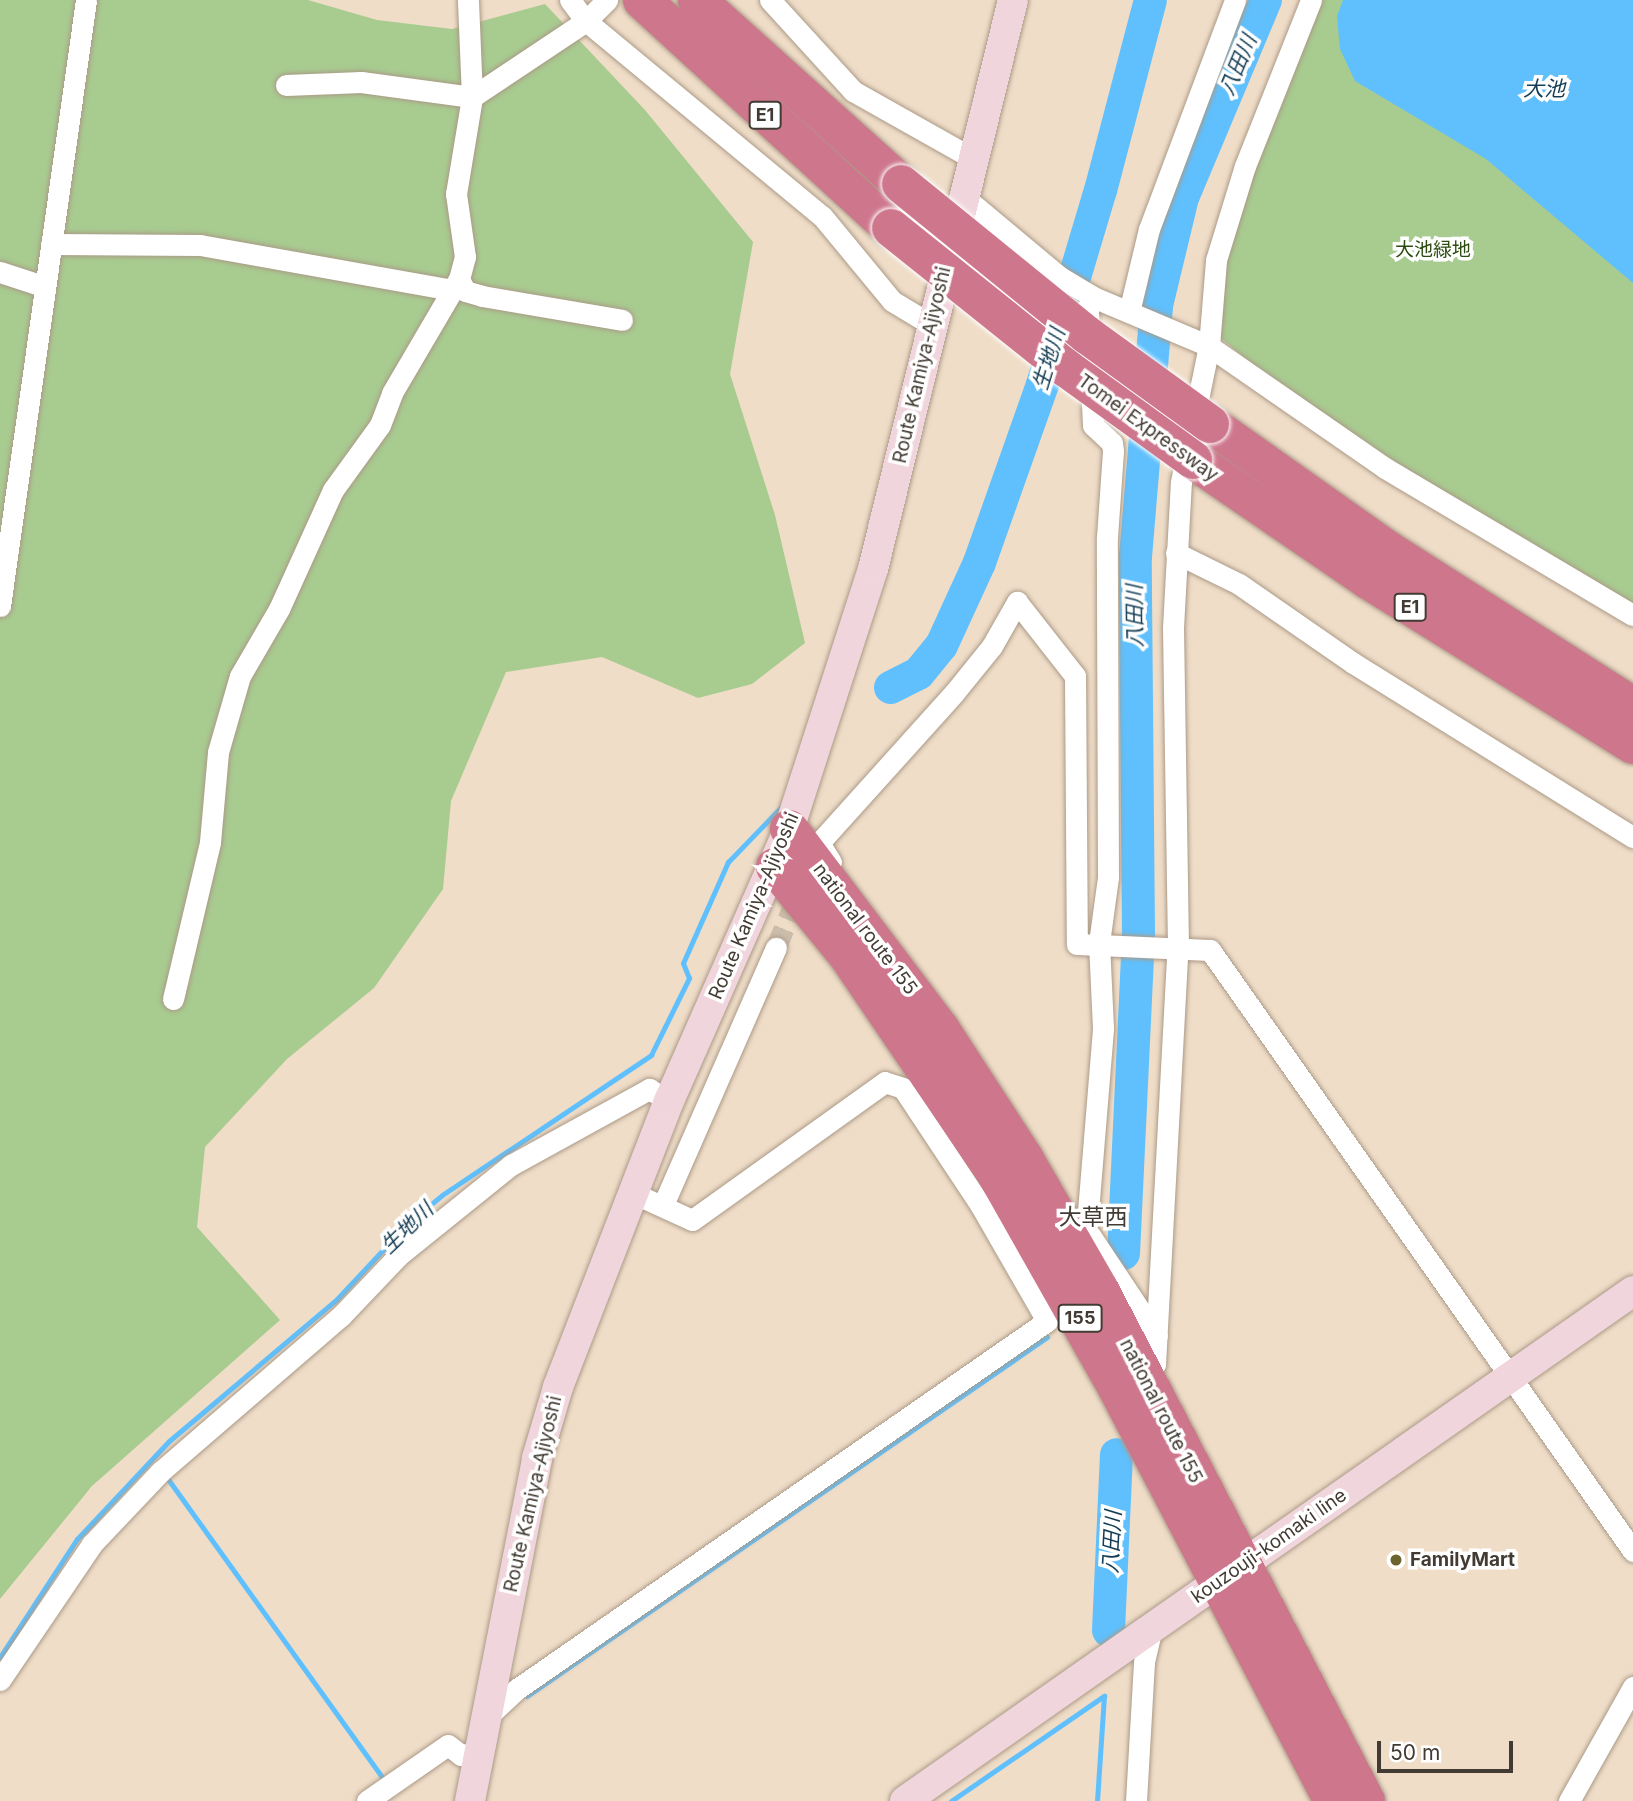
<!DOCTYPE html>
<html>
<head>
<meta charset="utf-8">
<style>
  body { margin:0 }
  #map { position:relative; width:1633px; height:1801px; overflow:hidden; background:#efddc8; font-family:Inter,"Noto Sans JP",sans-serif }
  div>[style] { position:absolute }
  .green>* { inset:0; background:#a8cb90 }
  .water>* { inset:0; background:#5fc0fd }
  .stream>* { height:5px; margin:-2.5px; padding:0 2.5px; transform-origin:2.5px; border-radius:2.5px; background:#5fc0fd }
  .river>* { height:33px; margin:-16.5px; padding:0 16.5px; transform-origin:16.5px; border-radius:16.5px; background:#5fc0fd }
  .street-tunnel>* { height:21px; margin-top:-10.5px; transform-origin:0; background:repeating-linear-gradient(90deg,#ccbdaa 0 21px,transparent 0 31px) }
  .roads { filter:drop-shadow(0 0 2px #ab9a87) drop-shadow(0 0 2px #ab9a87) }
  .street>* { height:21px; margin:-10.5px; padding:0 10.5px; transform-origin:10.5px; border-radius:10.5px; background:#fff }
  .secondary>* { height:30px; margin:-15px; padding:0 15px; transform-origin:15px; border-radius:15px; background:#f0d6dc }
  .highway>* { height:38px; margin:-19px; padding:0 19px; transform-origin:19px; border-radius:19px; background:#ce778c }
  .bridges { filter:drop-shadow(0 0 2px #fff) drop-shadow(0 0 2px #fff) }
  .highway-bridge>* { height:38px; margin:-19px; padding:0 19px; transform-origin:19px; border-radius:19px; background:#ce778c }
  .dots>* { width:19px; height:19px; translate:-50% -50%; box-sizing:border-box; border:4px solid #fff; border-radius:50% }
  span { translate:-50% -50%; white-space:nowrap; text-align:center; line-height:1.15; -webkit-text-stroke:7px #fff; paint-order:stroke }
  .shield-label span { padding:2px 5px; background:#fff; border:2px solid; border-radius:5px; -webkit-text-stroke-width:0 }
  .shield-label { font-size:18px; color:#423b33; font-weight:700 }
  .park-label { font-size:19px; color:#2d4c10 }
  .street-label { font-size:19px; color:#423b33 }
  .poi-label { font-size:19px; color:#423b33; font-weight:700 }
  .left { translate:0 -50%; text-align:left }
  .water-label { font-size:21px; color:#143d55; font-style:italic }
  .quarter-label { font-size:23px; color:#423b33 }
  .scale { position:absolute; left:1377px; top:1741px; width:136px; height:32px; box-sizing:border-box; border:4px solid #423b33; border-top:0; padding-left:9px; font-size:21px; line-height:24px; white-space:nowrap; color:#423b33; -webkit-text-stroke:5px #fff; paint-order:stroke }
</style>
</head>
<body>
<div id="map">
  <div class="green">
    <div style="clip-path:polygon(0 0,308px 0,377px 20px,452px 29px,545px 4px,645px 110px,753px 242px,730px 374px,775px 515px,805px 643px,752px 684px,698px 698px,602px 657px,506px 672px,451px 801px,443px 889px,374px 988px,287px 1059px,205px 1147px,197px 1227px,280px 1320px,92px 1486px,0 1599px)"></div>
    <div style="clip-path:polygon(1317px 0,1633px 0,1633px 606px,1390px 462px,1289px 394px,1212px 331px,1221px 261px)"></div>
  </div>
  <div class="water">
    <div style="clip-path:polygon(1343px 0,1633px 0,1633px 283px,1486px 159px,1355px 81px,1340px 49px,1337px 16px)"></div>
  </div>
  <div class="stream">
    <div style="left:165px;top:1475px;width:379px;rotate:54.3deg"></div>
    <div style="left:0;top:1657px;width:141px;rotate:-56.9deg"></div>
    <div style="left:77px;top:1539px;width:134px;rotate:-46.8deg"></div>
    <div style="left:169px;top:1441px;width:219px;rotate:-40.2deg"></div>
    <div style="left:336px;top:1300px;width:104px;rotate:-46.9deg"></div>
    <div style="left:407px;top:1224px;width:45px;rotate:-39.6deg"></div>
    <div style="left:442px;top:1195px;width:252px;rotate:-33.8deg"></div>
    <div style="left:651px;top:1055px;width:86px;rotate:-63.7deg"></div>
    <div style="left:689px;top:978px;width:16px;rotate:-112deg"></div>
    <div style="left:683px;top:963px;width:111px;rotate:-66deg"></div>
    <div style="left:728px;top:862px;width:82px;rotate:-46deg"></div>
    <div style="left:527px;top:1696px;width:632px;rotate:-34.62deg"></div>
    <div style="left:951px;top:1801px;width:186px;rotate:-34.5deg"></div>
    <div style="left:1097px;top:1801px;width:105px;rotate:-86.2deg"></div>
  </div>
  <div class="river">
    <div style="left:890px;top:687px;width:31px;rotate:-27deg"></div>
    <div style="left:918px;top:673px;width:36px;rotate:-51deg"></div>
    <div style="left:941px;top:645px;width:91px;rotate:-65.4deg"></div>
    <div style="left:979px;top:562px;width:189px;rotate:-70.5deg"></div>
    <div style="left:1042px;top:384px;width:202px;rotate:-73.4deg"></div>
    <div style="left:1100px;top:190px;width:196px;rotate:-75.3deg"></div>
    <div style="left:1123px;top:1253px;width:318px;rotate:-87.3deg"></div>
    <div style="left:1138px;top:935px;width:379px;rotate:-90.5deg"></div>
    <div style="left:1135px;top:556px;width:252px;rotate:-85.2deg"></div>
    <div style="left:1156px;top:305px;width:111px;rotate:-76.5deg"></div>
    <div style="left:1182px;top:197px;width:214px;rotate:-67.2deg"></div>
    <div style="left:1108px;top:1630px;width:176px;rotate:-87.4deg"></div>
  </div>
  <div class="street-tunnel">
    <div style="left:776px;top:948px;width:63px;rotate:-67.5deg"></div>
  </div>
  <div class="roads">
    <div class="street">
      <div style="left:570px;top:0;width:26px;rotate:53deg"></div>
      <div style="left:586px;top:21px;width:306px;rotate:39.6deg"></div>
      <div style="left:822px;top:216px;width:110px;rotate:50.5deg"></div>
      <div style="left:892px;top:301px;width:47px;rotate:31deg"></div>
      <div style="left:770px;top:0;width:123px;rotate:47.6deg"></div>
      <div style="left:853px;top:91px;width:137px;rotate:29.4deg"></div>
      <div style="left:286px;top:85px;width:75px;rotate:-2.3deg"></div>
      <div style="left:361px;top:82px;width:112px;rotate:7.7deg"></div>
      <div style="left:472px;top:97px;width:137px;rotate:-33.7deg"></div>
      <div style="left:586px;top:21px;width:30px;rotate:-45deg"></div>
      <div style="left:963px;top:196px;width:126px;rotate:39.9deg"></div>
      <div style="left:1060px;top:277px;width:39px;rotate:31deg"></div>
      <div style="left:1093px;top:297px;width:126px;rotate:22.9deg"></div>
      <div style="left:1209px;top:346px;width:214px;rotate:34.7deg"></div>
      <div style="left:1385px;top:468px;width:288px;rotate:30.7deg"></div>
      <div style="left:51px;top:244px;width:149px;rotate:0.4deg"></div>
      <div style="left:200px;top:245px;width:257px;rotate:10.1deg"></div>
      <div style="left:0;top:272px;width:45px;rotate:18deg"></div>
      <div style="left:459px;top:279px;width:13px;rotate:63deg"></div>
      <div style="left:465px;top:291px;width:18px;rotate:16deg"></div>
      <div style="left:482px;top:296px;width:142px;rotate:9.7deg"></div>
      <div style="left:1129px;top:312px;width:85px;rotate:-76.5deg"></div>
      <div style="left:1149px;top:229px;width:245px;rotate:-69.4deg"></div>
      <div style="left:1089px;top:339px;width:32px;rotate:-92deg"></div>
      <div style="left:1088px;top:307px;width:11px;rotate:-63deg"></div>
      <div style="left:1176px;top:553px;width:70px;rotate:26.2deg"></div>
      <div style="left:1239px;top:584px;width:139px;rotate:34.7deg"></div>
      <div style="left:1353px;top:663px;width:330px;rotate:31.9deg"></div>
      <div style="left:0;top:606px;width:612px;rotate:-81.92deg"></div>
      <div style="left:831px;top:862px;width:22px;rotate:-122deg"></div>
      <div style="left:819px;top:843px;width:202px;rotate:-48deg"></div>
      <div style="left:954px;top:693px;width:60px;rotate:-51deg"></div>
      <div style="left:992px;top:646px;width:51px;rotate:-60.4deg"></div>
      <div style="left:1017px;top:602px;width:94px;rotate:51.9deg"></div>
      <div style="left:1075px;top:676px;width:268px;rotate:89.6deg"></div>
      <div style="left:1077px;top:944px;width:133px;rotate:2.6deg"></div>
      <div style="left:1210px;top:950px;width:735px;rotate:54.86deg"></div>
      <div style="left:173px;top:999px;width:161px;rotate:-76.7deg"></div>
      <div style="left:210px;top:842px;width:90px;rotate:-84.9deg"></div>
      <div style="left:218px;top:752px;width:79px;rotate:-73.9deg"></div>
      <div style="left:240px;top:676px;width:78px;rotate:-59.8deg"></div>
      <div style="left:279px;top:609px;width:131px;rotate:-65.6deg"></div>
      <div style="left:333px;top:490px;width:80px;rotate:-54.1deg"></div>
      <div style="left:380px;top:425px;width:34px;rotate:-69deg"></div>
      <div style="left:392px;top:393px;width:132px;rotate:-59.6deg"></div>
      <div style="left:459px;top:279px;width:23px;rotate:-75deg"></div>
      <div style="left:465px;top:257px;width:64px;rotate:-98.1deg"></div>
      <div style="left:456px;top:194px;width:98px;rotate:-80.6deg"></div>
      <div style="left:472px;top:97px;width:97px;rotate:-92.4deg"></div>
      <div style="left:663px;top:1205px;width:281px;rotate:-66.3deg"></div>
      <div style="left:1090px;top:1235px;width:121px;rotate:56.4deg"></div>
      <div style="left:1084px;top:1260px;width:233px;rotate:-85.3deg"></div>
      <div style="left:1103px;top:1028px;width:85px;rotate:-92.7deg"></div>
      <div style="left:1099px;top:943px;width:67px;rotate:-82.2deg"></div>
      <div style="left:1108px;top:877px;width:340px;rotate:-90.2deg"></div>
      <div style="left:1107px;top:537px;width:86px;rotate:-86deg"></div>
      <div style="left:1113px;top:451px;width:8px;rotate:-97deg"></div>
      <div style="left:1112px;top:443px;width:26px;rotate:-137deg"></div>
      <div style="left:1093px;top:425px;width:43px;rotate:-92.7deg"></div>
      <div style="left:1142px;top:1376px;width:18px;rotate:-43deg"></div>
      <div style="left:1155px;top:1364px;width:419px;rotate:-86.9deg"></div>
      <div style="left:1178px;top:946px;width:318px;rotate:-90.9deg"></div>
      <div style="left:1173px;top:628px;width:146px;rotate:-86.9deg"></div>
      <div style="left:1181px;top:482px;width:139px;rotate:-78.4deg"></div>
      <div style="left:1209px;top:346px;width:86px;rotate:-85.3deg"></div>
      <div style="left:1216px;top:260px;width:98px;rotate:-72.9deg"></div>
      <div style="left:1245px;top:166px;width:179px;rotate:-68.3deg"></div>
      <div style="left:0;top:1680px;width:164px;rotate:-55.9deg"></div>
      <div style="left:92px;top:1544px;width:99px;rotate:-46.6deg"></div>
      <div style="left:160px;top:1472px;width:239px;rotate:-40.8deg"></div>
      <div style="left:341px;top:1316px;width:84px;rotate:-46.4deg"></div>
      <div style="left:399px;top:1255px;width:144px;rotate:-38.8deg"></div>
      <div style="left:511px;top:1165px;width:158px;rotate:-28.8deg"></div>
      <div style="left:649px;top:1089px;width:23px;rotate:31deg"></div>
      <div style="left:485px;top:1719px;width:44px;rotate:-43.2deg"></div>
      <div style="left:517px;top:1689px;width:645px;rotate:-34.77deg"></div>
      <div style="left:1047px;top:1321px;width:133px;rotate:-119.9deg"></div>
      <div style="left:981px;top:1206px;width:141px;rotate:-123.5deg"></div>
      <div style="left:903px;top:1088px;width:19px;rotate:-162deg"></div>
      <div style="left:885px;top:1082px;width:237px;rotate:144.4deg"></div>
      <div style="left:692px;top:1220px;width:65px;rotate:-155.4deg"></div>
      <div style="left:367px;top:1801px;width:98px;rotate:-34.7deg"></div>
      <div style="left:448px;top:1745px;width:16px;rotate:38deg"></div>
      <div style="left:461px;top:1755px;width:18px;rotate:-9deg"></div>
      <div style="left:1136px;top:1801px;width:139px;rotate:-86.7deg"></div>
      <div style="left:1144px;top:1662px;width:36px;rotate:-77deg"></div>
      <div style="left:1569px;top:1801px;width:131px;rotate:-60.7deg"></div>
    </div>
    <div class="secondary">
      <div style="left:470px;top:1801px;width:349px;rotate:-78.9deg"></div>
      <div style="left:537px;top:1458px;width:74px;rotate:-73.5deg"></div>
      <div style="left:558px;top:1387px;width:307px;rotate:-68.8deg"></div>
      <div style="left:669px;top:1101px;width:297px;rotate:-66.2deg"></div>
      <div style="left:789px;top:829px;width:273px;rotate:-72.1deg"></div>
      <div style="left:873px;top:569px;width:586px;rotate:-76.18deg"></div>
      <div style="left:905px;top:1801px;width:889px;rotate:-35.01deg"></div>
    </div>
    <div class="highway">
      <div style="left:642px;top:0;width:338px;rotate:42.5deg"></div>
      <div style="left:697px;top:0;width:275px;rotate:42deg"></div>
      <div style="left:1210px;top:424px;width:218px;rotate:35.3deg"></div>
      <div style="left:1388px;top:550px;width:290px;rotate:32.5deg"></div>
      <div style="left:1193px;top:460px;width:212px;rotate:34.4deg"></div>
      <div style="left:1368px;top:580px;width:312px;rotate:31.9deg"></div>
      <div style="left:789px;top:829px;width:252px;rotate:52.9deg"></div>
      <div style="left:941px;top:1030px;width:153px;rotate:57deg"></div>
      <div style="left:1024px;top:1158px;width:152px;rotate:60.1deg"></div>
      <div style="left:1100px;top:1290px;width:576px;rotate:62.5deg"></div>
      <div style="left:775px;top:867px;width:115px;rotate:50.6deg"></div>
      <div style="left:848px;top:956px;width:263px;rotate:55.8deg"></div>
      <div style="left:996px;top:1174px;width:248px;rotate:60.5deg"></div>
      <div style="left:1118px;top:1390px;width:464px;rotate:62.4deg"></div>
    </div>
  </div>
  <div class="bridges">
    <div class="highway-bridge">
      <div style="left:901px;top:184px;width:240px;rotate:39.1deg"></div>
      <div style="left:1087px;top:335px;width:152px;rotate:35.9deg"></div>
      <div style="left:891px;top:228px;width:224px;rotate:38.7deg"></div>
      <div style="left:1066px;top:368px;width:157px;rotate:35.9deg"></div>
    </div>
  </div>
  <div class="dots">
    <div style="left:1396px;top:1560px;background:#6c632f"></div>
  </div>
  <div class="shield-label">
    <span style="left:765px;top:115px">E1</span>
    <span style="left:1410px;top:607px">E1</span>
    <span style="left:1080px;top:1318px">155</span>
  </div>
  <div class="park-label">
    <span style="left:1433px;top:250px">大池緑地</span>
  </div>
  <div class="street-label">
    <span style="left:922px;top:365px;rotate:-77deg">Route Kamiya-Ajiyoshi</span>
    <span style="left:1148px;top:428px;rotate:36deg">Tomei Expressway</span>
    <span style="left:754px;top:906px;rotate:-67deg">Route Kamiya-Ajiyoshi</span>
    <span style="left:865px;top:929px;rotate:53deg">national route 155</span>
    <span style="left:1161px;top:1411px;rotate:63deg">national route 155</span>
    <span style="left:533px;top:1494px;rotate:-77deg">Route Kamiya-Ajiyoshi</span>
    <span style="left:1269px;top:1546px;rotate:-35deg">kouzouji-komaki line</span>
  </div>
  <div class="poi-label">
    <span class="left" style="left:1410px;top:1560px">FamilyMart</span>
  </div>
  <div class="water-label">
    <span style="left:1238px;top:65px;rotate:-67deg">八田川</span>
    <span style="left:1544px;top:89px">大池</span>
    <span style="left:1049px;top:359px;rotate:-73deg">生地川</span>
    <span style="left:1135px;top:616px;rotate:-91deg">八田川</span>
    <span style="left:407px;top:1228px;rotate:-44deg">生地川</span>
    <span style="left:1112px;top:1542px;rotate:-87deg">八田川</span>
  </div>
  <div class="quarter-label">
    <span style="left:1093px;top:1217px">大草西</span>
  </div>
  <div class="scale">50 m</div>
</div>
</body>
</html>
